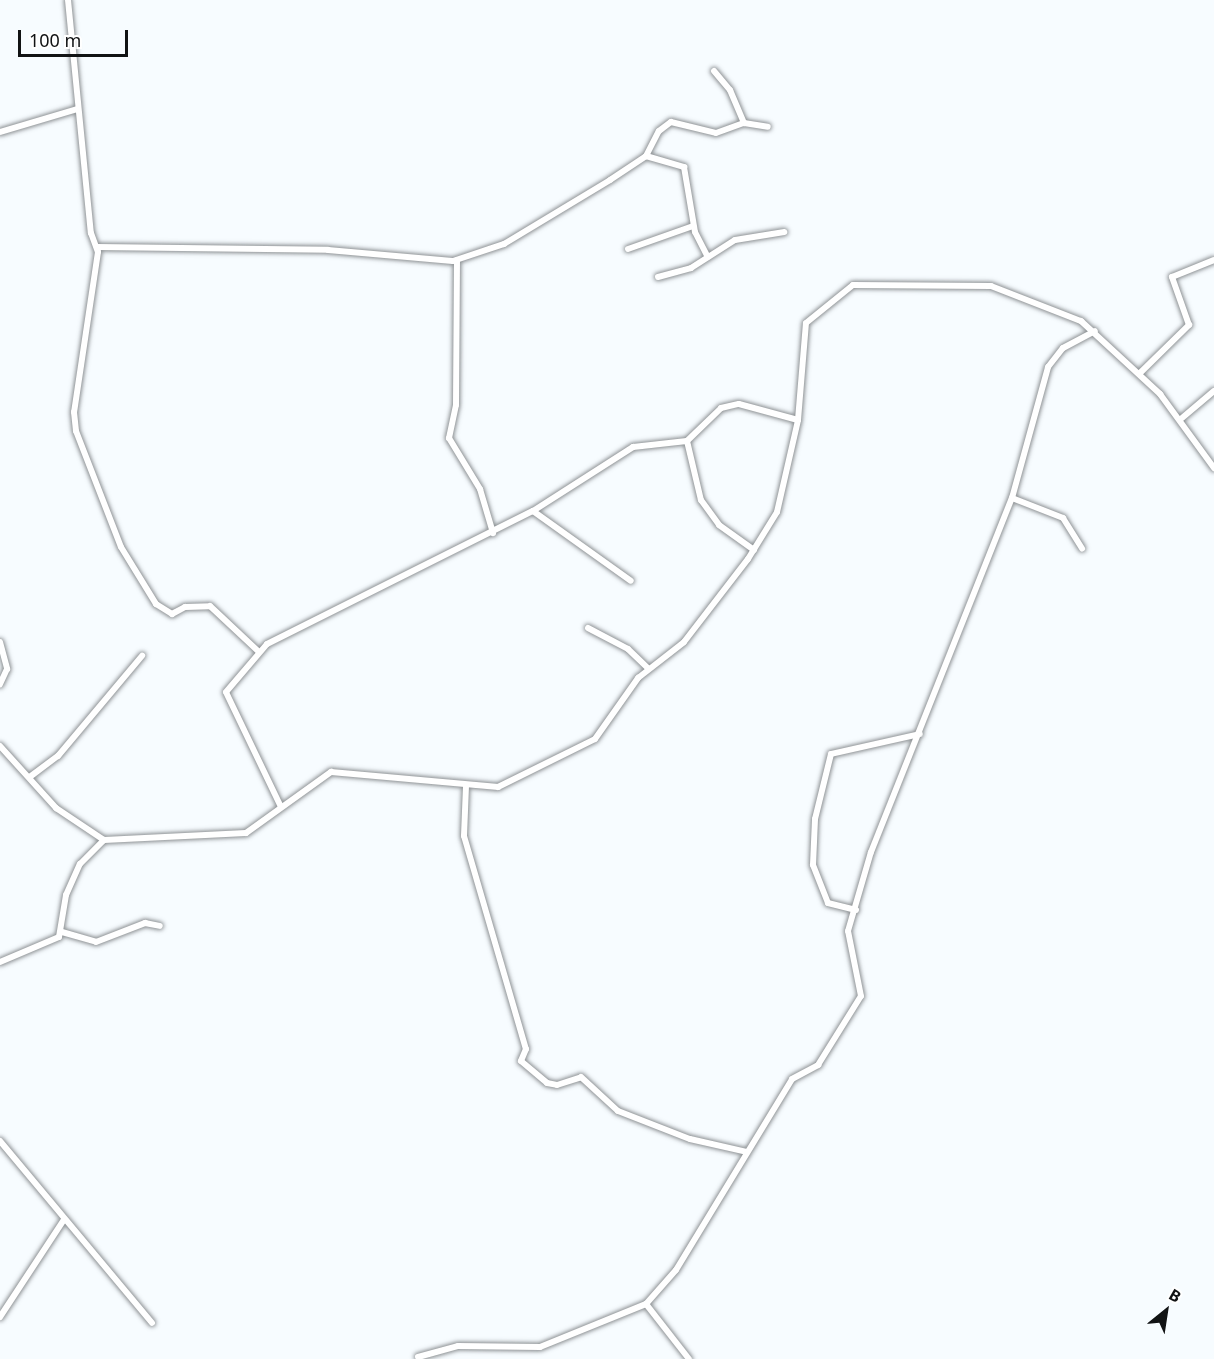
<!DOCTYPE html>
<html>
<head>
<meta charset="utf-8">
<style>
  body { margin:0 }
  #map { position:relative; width:1214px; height:1359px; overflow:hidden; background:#f7fcff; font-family:"Noto Sans",sans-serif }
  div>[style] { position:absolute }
  .roads { filter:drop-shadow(0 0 2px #8f9396) drop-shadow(0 0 2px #8f9396) }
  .minor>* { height:6px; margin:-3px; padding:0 3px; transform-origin:3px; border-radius:3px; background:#fff }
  span { translate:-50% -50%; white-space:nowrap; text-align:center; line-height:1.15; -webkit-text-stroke:6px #fff; paint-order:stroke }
  .north { position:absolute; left:1136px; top:1281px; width:60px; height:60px; -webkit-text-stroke:4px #fff; paint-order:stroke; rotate:30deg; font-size:16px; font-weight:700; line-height:24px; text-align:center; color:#111314 }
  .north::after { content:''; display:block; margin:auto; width:21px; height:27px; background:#111314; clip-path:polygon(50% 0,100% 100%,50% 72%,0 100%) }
  .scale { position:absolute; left:18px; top:30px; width:110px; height:27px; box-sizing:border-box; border:3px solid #111314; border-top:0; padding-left:8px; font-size:18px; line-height:21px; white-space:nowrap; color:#111314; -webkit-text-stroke:4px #fff; paint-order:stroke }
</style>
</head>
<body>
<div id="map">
  <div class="roads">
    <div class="minor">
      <div style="left:68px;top:0;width:234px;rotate:84.4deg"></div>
      <div style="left:91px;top:233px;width:20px;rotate:70deg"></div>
      <div style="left:98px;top:252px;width:162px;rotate:98.5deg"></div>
      <div style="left:74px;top:412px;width:19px;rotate:84deg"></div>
      <div style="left:76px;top:431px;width:124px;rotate:68.8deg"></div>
      <div style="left:121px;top:547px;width:67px;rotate:58.4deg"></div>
      <div style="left:156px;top:604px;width:19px;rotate:32deg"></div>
      <div style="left:172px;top:614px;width:15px;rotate:-28deg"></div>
      <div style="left:185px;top:607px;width:25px;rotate:-2deg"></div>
      <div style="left:210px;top:606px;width:66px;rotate:43.2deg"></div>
      <div style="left:714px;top:71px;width:25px;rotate:50deg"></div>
      <div style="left:730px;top:90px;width:36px;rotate:67deg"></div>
      <div style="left:0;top:132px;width:80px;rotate:-16.6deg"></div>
      <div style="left:646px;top:156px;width:40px;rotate:16deg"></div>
      <div style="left:684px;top:167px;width:66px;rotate:80.4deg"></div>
      <div style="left:695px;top:232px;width:28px;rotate:63deg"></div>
      <div style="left:97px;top:247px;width:231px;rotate:0.7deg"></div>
      <div style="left:328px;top:250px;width:125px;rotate:5deg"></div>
      <div style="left:453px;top:261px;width:54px;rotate:-18.4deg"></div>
      <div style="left:504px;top:244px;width:124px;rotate:-31.1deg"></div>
      <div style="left:610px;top:180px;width:43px;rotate:-33.7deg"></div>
      <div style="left:646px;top:156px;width:28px;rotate:-63deg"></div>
      <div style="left:659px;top:131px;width:15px;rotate:-37deg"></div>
      <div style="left:671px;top:122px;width:46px;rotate:13.7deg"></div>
      <div style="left:716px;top:133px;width:30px;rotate:-20deg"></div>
      <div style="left:744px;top:123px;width:24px;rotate:9deg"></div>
      <div style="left:628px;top:249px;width:69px;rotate:-19.5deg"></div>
      <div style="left:457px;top:260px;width:145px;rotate:90.4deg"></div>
      <div style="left:456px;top:405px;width:34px;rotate:102deg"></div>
      <div style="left:449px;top:438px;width:60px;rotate:58.7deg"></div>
      <div style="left:480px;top:489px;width:46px;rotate:73.5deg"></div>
      <div style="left:658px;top:277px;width:34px;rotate:-15deg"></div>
      <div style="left:691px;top:268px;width:52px;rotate:-32.5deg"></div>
      <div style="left:735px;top:240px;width:50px;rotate:-9.3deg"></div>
      <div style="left:1140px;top:373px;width:69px;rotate:-44.4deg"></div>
      <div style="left:1189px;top:325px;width:51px;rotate:-109.5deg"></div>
      <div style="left:1172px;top:277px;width:45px;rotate:-22deg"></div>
      <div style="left:1182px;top:418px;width:42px;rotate:-40.2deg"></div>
      <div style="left:687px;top:441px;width:61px;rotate:76.7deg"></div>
      <div style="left:701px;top:500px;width:31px;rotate:54deg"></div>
      <div style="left:719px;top:525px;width:43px;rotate:35.5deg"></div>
      <div style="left:1012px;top:498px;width:55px;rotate:21.4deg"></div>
      <div style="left:1063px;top:518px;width:36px;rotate:58deg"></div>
      <div style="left:533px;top:511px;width:120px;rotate:35.5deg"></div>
      <div style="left:588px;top:628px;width:45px;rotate:27.7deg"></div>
      <div style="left:628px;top:649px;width:28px;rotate:44deg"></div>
      <div style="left:0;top:642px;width:28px;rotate:75deg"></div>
      <div style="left:7px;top:669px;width:17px;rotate:115deg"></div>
      <div style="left:0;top:746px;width:84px;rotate:47.9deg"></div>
      <div style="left:56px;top:808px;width:58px;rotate:33.7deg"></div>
      <div style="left:31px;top:776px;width:34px;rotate:-37deg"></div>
      <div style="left:58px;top:756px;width:131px;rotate:-50deg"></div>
      <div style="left:466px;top:786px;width:50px;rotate:92.3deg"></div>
      <div style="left:464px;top:836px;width:222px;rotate:73.8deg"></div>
      <div style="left:526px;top:1049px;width:13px;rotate:113deg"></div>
      <div style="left:521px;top:1061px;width:34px;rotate:40deg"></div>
      <div style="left:547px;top:1083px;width:10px;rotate:11deg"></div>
      <div style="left:557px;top:1085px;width:25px;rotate:-18deg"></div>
      <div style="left:581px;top:1077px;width:50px;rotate:42.6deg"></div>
      <div style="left:618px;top:1111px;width:77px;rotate:21.3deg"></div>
      <div style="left:690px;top:1139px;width:58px;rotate:12.8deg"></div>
      <div style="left:281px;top:807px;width:127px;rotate:-115.6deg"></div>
      <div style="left:226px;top:692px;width:63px;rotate:-49.5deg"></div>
      <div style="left:267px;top:644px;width:297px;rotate:-26.6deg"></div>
      <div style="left:533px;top:511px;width:119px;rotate:-32.6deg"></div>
      <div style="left:633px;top:447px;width:54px;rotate:-6.3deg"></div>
      <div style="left:687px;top:441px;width:47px;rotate:-44.1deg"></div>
      <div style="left:721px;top:408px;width:18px;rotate:-13deg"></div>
      <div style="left:739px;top:404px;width:61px;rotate:15.2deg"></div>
      <div style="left:856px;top:910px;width:29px;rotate:-166deg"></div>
      <div style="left:828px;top:903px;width:41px;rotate:-111.5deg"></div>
      <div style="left:813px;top:865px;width:46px;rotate:-87.5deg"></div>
      <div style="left:815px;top:819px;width:67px;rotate:-76.2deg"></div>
      <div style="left:831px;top:754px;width:91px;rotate:-12.7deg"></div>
      <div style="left:62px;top:932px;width:35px;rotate:16deg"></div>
      <div style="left:96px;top:942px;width:53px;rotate:-21.2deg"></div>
      <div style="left:145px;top:923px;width:15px;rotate:11deg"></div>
      <div style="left:0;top:962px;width:64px;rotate:-23deg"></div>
      <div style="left:59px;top:937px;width:43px;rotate:-80.5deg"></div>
      <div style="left:66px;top:895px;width:34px;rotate:-66deg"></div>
      <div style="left:80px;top:864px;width:34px;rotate:-45deg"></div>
      <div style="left:104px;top:840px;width:142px;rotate:-2.8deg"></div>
      <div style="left:246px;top:833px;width:105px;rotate:-35.7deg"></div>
      <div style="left:331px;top:772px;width:168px;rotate:5.1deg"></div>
      <div style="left:498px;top:787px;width:108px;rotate:-26.3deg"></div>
      <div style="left:595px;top:739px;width:75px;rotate:-54.8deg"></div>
      <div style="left:638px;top:678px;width:58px;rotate:-38deg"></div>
      <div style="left:684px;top:642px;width:105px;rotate:-52.4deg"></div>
      <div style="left:748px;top:559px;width:55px;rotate:-58.3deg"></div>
      <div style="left:777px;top:512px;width:94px;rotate:-77.1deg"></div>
      <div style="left:798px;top:420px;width:97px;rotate:-85.3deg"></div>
      <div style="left:806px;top:323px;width:60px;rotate:-39deg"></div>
      <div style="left:853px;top:285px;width:138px;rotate:0.4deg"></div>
      <div style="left:991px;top:286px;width:97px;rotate:21.3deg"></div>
      <div style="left:1081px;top:321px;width:108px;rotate:42.7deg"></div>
      <div style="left:1160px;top:394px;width:92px;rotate:53.9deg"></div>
      <div style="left:0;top:1141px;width:237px;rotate:50.1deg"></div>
      <div style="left:646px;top:1304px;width:70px;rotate:52deg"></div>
      <div style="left:0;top:1317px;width:115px;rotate:-56.7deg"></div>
      <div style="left:418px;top:1357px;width:41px;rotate:-15.4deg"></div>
      <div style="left:458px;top:1346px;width:82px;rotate:0.7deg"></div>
      <div style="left:540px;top:1347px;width:114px;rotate:-22.1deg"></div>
      <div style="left:646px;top:1304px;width:45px;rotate:-48.6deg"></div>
      <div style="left:676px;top:1270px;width:223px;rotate:-58.7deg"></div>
      <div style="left:792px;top:1079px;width:30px;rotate:-28deg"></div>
      <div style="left:818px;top:1065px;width:81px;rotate:-58.1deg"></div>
      <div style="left:861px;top:996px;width:66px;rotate:-101.3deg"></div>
      <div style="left:848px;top:931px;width:82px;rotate:-73.8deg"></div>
      <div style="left:871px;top:852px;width:381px;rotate:-68.3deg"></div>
      <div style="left:1012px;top:498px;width:136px;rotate:-74.6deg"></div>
      <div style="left:1048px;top:367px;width:24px;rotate:-52deg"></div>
      <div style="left:1063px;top:348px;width:36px;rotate:-28deg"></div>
    </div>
  </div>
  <div class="north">B</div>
  <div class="scale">100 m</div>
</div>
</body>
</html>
